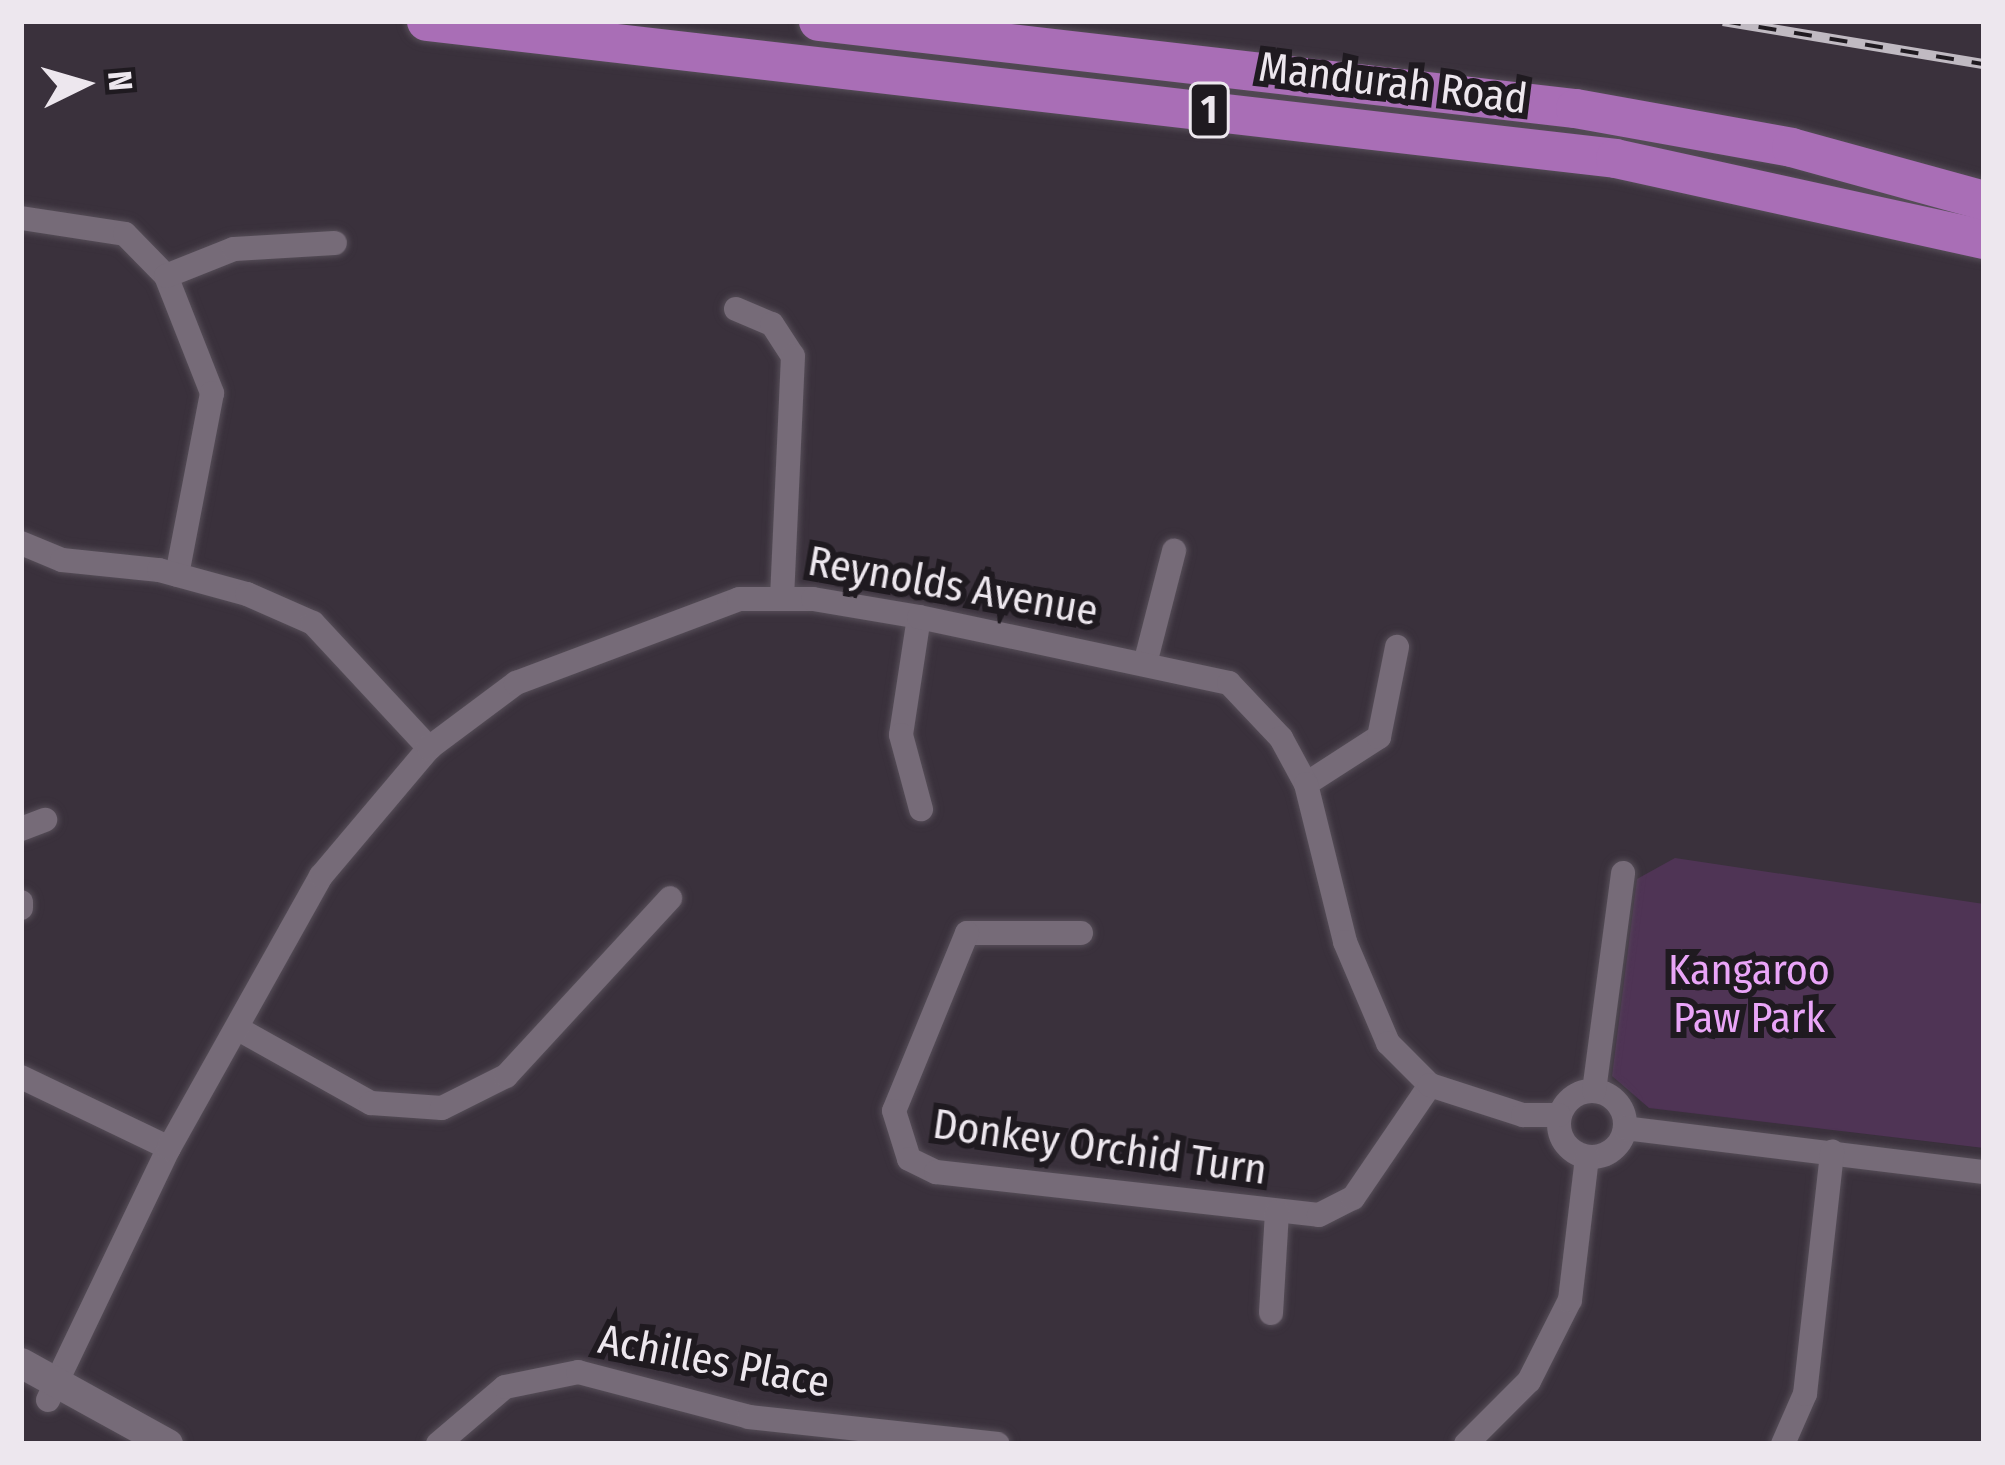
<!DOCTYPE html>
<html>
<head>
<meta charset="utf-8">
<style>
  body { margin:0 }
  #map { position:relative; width:2005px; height:1465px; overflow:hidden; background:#3a313c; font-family:"Fira Sans Condensed",sans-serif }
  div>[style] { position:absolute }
  .green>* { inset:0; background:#4f3455 }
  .roads { filter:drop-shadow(0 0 3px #564e58) drop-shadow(0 0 3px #564e58) }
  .minor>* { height:24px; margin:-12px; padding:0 12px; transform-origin:12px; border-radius:12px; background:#766b78 }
  .minor>.ring { margin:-12px; padding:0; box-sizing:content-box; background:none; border:24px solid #766b78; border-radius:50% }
  .tertiary>* { height:30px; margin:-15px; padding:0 15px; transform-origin:15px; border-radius:15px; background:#766b78 }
  .trunk>* { height:39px; margin:-19.5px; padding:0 19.5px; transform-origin:19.5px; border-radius:19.5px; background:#a96eb6 }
  .rail>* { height:10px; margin-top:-5px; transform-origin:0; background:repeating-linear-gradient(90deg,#1f1a20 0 18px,#c0bac2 0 36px); box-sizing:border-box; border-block:3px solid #c0bac2 }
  span { translate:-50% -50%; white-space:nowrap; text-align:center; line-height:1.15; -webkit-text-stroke:12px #1f1a20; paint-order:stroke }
  .shield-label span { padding:3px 9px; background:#1f1a20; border:3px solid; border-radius:9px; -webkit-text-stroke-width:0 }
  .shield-label { font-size:39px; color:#ede7ee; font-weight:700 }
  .street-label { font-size:42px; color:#ede7ee }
  .park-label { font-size:42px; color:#eaa5f8 }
  .frame { position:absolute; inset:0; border:24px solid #ede7ee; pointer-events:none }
  .north { position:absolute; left:24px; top:24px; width:120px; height:120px; -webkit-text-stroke:9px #1f1a20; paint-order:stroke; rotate:85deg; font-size:33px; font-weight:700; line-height:48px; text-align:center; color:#ede7ee }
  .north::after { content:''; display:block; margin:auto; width:42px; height:54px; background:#ede7ee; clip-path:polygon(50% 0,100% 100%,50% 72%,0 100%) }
</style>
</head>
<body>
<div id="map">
  <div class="green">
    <div style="clip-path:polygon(1675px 858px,1984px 904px,1984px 1148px,1649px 1108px,1612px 1076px,1637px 879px)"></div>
  </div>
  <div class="roads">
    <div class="minor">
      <div style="left:21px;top:218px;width:105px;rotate:8.7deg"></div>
      <div style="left:125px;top:234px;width:59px;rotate:45.7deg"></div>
      <div style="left:166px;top:276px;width:126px;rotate:68.5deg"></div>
      <div style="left:212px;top:393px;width:185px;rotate:100.9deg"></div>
      <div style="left:166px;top:276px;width:73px;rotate:-21.7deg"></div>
      <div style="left:234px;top:249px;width:101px;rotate:-3.4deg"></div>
      <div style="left:736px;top:309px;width:39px;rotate:23deg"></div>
      <div style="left:772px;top:324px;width:38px;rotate:57deg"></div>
      <div style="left:793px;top:356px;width:240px;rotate:92.6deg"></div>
      <div style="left:21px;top:543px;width:44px;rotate:22.5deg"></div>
      <div style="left:62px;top:560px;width:98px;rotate:5.9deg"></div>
      <div style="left:159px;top:570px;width:91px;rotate:15.3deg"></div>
      <div style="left:247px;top:594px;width:72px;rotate:23.7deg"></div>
      <div style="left:313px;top:623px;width:171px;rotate:47.1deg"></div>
      <div style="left:919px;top:617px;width:119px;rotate:98.7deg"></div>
      <div style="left:901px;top:735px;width:77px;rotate:74.9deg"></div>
      <div style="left:1146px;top:660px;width:113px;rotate:-75.6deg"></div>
      <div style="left:1306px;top:784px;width:87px;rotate:-32.8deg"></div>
      <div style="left:1379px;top:737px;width:92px;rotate:-78.7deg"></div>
      <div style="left:21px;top:829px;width:26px;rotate:-21deg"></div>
      <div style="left:21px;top:902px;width:6px;rotate:90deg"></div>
      <div style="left:1081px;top:933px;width:114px;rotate:180deg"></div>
      <div style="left:967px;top:933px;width:192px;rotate:112.3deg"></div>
      <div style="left:894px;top:1111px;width:50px;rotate:72.6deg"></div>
      <div style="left:909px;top:1159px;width:30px;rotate:26deg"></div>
      <div style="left:936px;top:1172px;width:385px;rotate:6.4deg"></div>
      <div style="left:1319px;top:1215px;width:38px;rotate:-27deg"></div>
      <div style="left:1353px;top:1198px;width:137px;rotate:-55.7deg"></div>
      <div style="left:242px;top:1031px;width:148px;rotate:29.2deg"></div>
      <div style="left:371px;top:1103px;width:71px;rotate:4deg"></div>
      <div style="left:442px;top:1108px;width:72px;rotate:-26.6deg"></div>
      <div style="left:506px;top:1076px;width:242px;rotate:-47.3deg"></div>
      <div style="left:21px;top:1077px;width:164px;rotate:25.6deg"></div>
      <div class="ring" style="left:1559px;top:1091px;width:42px;height:42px"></div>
      <div style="left:1594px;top:1091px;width:220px;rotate:-82.4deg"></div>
      <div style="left:1625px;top:1128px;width:362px;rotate:7deg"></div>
      <div style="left:1271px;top:1313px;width:101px;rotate:-86.6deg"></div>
      <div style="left:48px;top:1400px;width:280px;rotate:-64.4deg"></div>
      <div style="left:169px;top:1148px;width:312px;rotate:-60.8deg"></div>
      <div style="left:321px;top:876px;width:167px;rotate:-49.8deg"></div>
      <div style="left:429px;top:748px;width:109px;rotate:-36.8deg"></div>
      <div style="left:516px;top:683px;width:238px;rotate:-20.6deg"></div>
      <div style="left:739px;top:599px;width:74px"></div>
      <div style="left:813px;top:599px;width:108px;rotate:9.6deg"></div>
      <div style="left:919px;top:617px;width:317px;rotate:12deg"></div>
      <div style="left:1229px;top:683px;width:76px;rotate:46.6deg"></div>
      <div style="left:1281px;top:738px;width:52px;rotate:61.5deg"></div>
      <div style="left:1306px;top:784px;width:163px;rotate:76.1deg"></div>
      <div style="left:1345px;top:942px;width:110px;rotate:66.9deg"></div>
      <div style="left:1388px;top:1043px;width:59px;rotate:45deg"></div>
      <div style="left:1430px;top:1085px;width:98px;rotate:17.9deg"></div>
      <div style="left:1523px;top:1115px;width:36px"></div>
      <div style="left:438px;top:1444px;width:88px;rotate:-40.4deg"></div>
      <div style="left:505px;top:1387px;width:75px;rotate:-11.6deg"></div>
      <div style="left:578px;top:1372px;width:177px;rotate:14.7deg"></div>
      <div style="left:749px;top:1417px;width:250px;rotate:6.2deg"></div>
      <div style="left:1466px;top:1444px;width:89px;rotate:-45deg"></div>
      <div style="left:1529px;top:1381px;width:91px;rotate:-63.2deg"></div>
      <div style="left:1570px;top:1300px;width:144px;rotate:-83.2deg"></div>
      <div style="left:1783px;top:1444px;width:55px;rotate:-66.3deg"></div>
      <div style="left:1805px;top:1394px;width:244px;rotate:-83.6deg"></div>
    </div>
    <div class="tertiary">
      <div style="left:21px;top:1363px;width:168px;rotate:28.9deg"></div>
    </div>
    <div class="trunk">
      <div style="left:426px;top:21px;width:1197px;rotate:6.57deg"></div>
      <div style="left:1615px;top:158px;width:378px;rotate:12.4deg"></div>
      <div style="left:818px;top:21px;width:762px;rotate:6.56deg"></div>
      <div style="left:1575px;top:108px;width:219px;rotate:10.2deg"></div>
      <div style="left:1791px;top:147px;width:200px;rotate:15.4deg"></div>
    </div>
  </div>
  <div class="rail">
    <div style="left:1723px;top:21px;width:265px;rotate:9.4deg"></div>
  </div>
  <div class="shield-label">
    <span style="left:1209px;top:110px">1</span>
  </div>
  <div class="street-label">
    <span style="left:1393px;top:83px;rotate:7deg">Mandurah Road</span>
    <span style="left:953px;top:586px;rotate:10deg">Reynolds Avenue</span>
    <span style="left:1100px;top:1147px;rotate:8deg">Donkey Orchid Turn</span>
    <span style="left:714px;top:1361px;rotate:11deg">Achilles Place</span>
  </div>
  <div class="park-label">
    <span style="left:1749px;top:994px">Kangaroo<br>Paw Park</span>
  </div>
  <div class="frame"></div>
  <div class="north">N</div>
</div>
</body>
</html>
